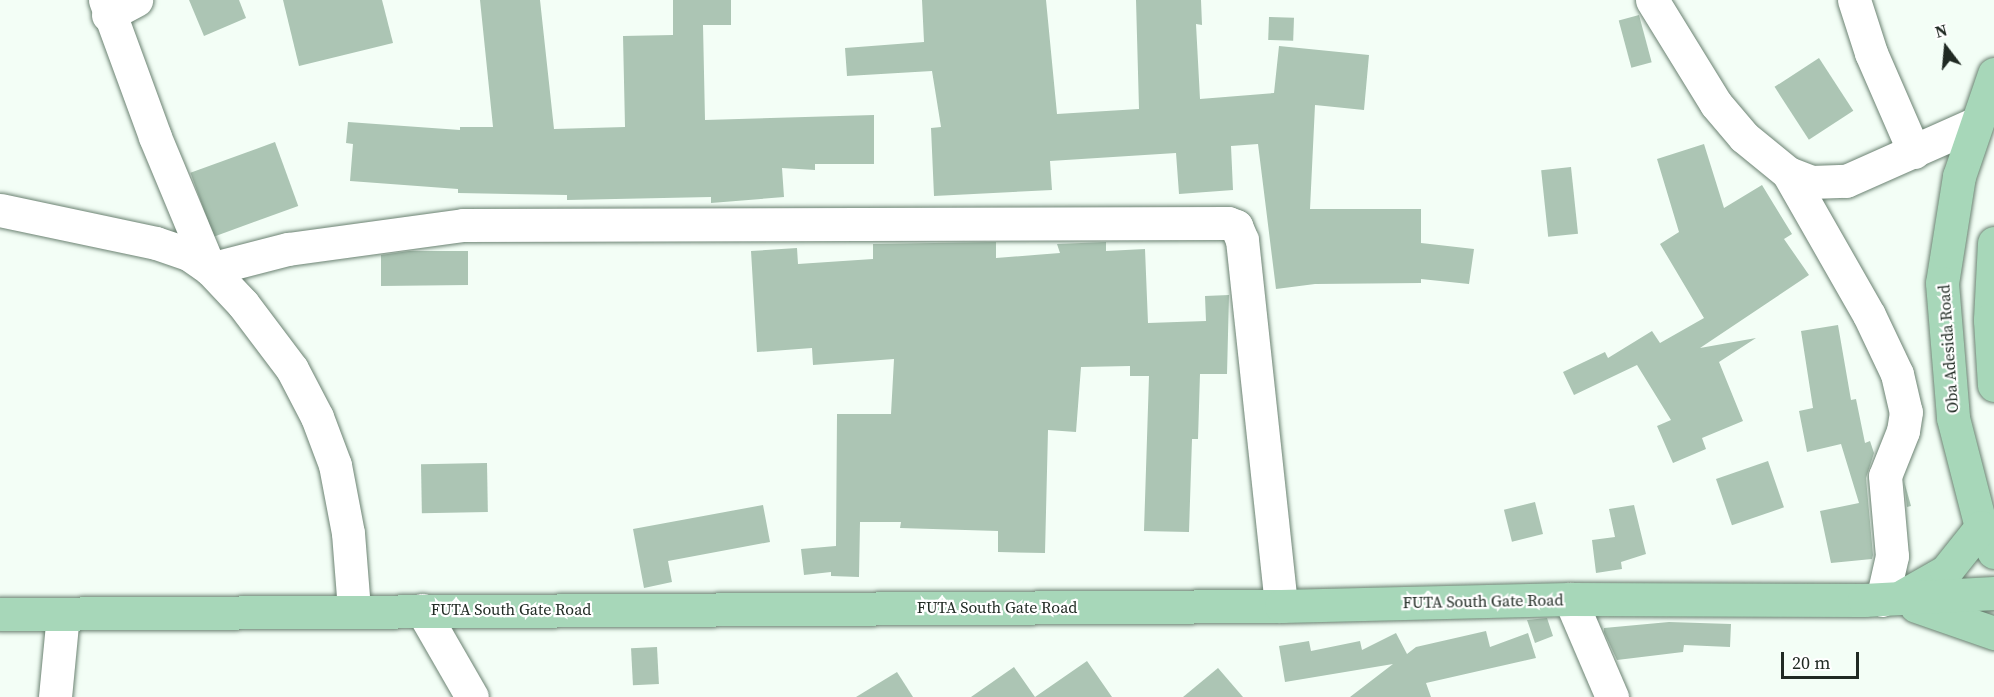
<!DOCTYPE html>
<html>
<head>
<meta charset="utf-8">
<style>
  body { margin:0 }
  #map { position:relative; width:1994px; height:697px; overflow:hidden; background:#f3fef6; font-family:"Source Serif 4",serif }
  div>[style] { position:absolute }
  .building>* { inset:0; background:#acc5b4; transform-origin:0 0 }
  .roads { filter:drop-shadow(0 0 2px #6b8272) drop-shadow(0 0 2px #6b8272) }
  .minor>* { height:33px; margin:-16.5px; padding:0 16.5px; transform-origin:16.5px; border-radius:16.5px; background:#fff }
  .major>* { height:33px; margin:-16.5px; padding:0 16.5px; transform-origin:16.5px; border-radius:16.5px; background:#a7d7b9 }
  span { translate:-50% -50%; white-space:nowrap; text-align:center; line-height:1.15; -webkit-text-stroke:4.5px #fff; paint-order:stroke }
  .street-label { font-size:16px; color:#202a23 }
  .north { position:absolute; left:1916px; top:18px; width:60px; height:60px; -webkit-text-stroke:4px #fff; paint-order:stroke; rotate:344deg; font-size:16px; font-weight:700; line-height:24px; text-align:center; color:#202a23 }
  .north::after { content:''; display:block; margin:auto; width:21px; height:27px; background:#202a23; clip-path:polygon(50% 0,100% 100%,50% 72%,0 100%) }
  .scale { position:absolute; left:1781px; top:652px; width:78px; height:27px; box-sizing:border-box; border:3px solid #202a23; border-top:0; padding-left:8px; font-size:18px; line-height:21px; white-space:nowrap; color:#202a23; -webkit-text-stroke:4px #fff; paint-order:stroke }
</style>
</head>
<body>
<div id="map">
  <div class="building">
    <div style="clip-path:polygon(189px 0,239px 0,246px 18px,204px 36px)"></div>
    <div style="clip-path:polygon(283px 0,382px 0,393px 43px,299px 66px)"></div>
    <div style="clip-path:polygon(480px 0,540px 0,554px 129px,625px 127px,623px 36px,673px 35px,673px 0,731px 0,731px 25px,703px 25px,705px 120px,874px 115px,874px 164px,815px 164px,815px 170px,782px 168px,784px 197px,711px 203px,711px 197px,567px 200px,567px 195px,458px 193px,458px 189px,350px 181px,353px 144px,346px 143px,348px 122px,460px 130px,460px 127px,493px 127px)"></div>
    <div style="clip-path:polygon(922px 0,1046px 0,1057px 114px,1139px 109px,1136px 0,1201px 0,1202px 25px,1196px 24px,1200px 99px,1274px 93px,1279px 46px,1369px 55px,1364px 110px,1315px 105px,1310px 209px,1421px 209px,1421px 243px,1474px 249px,1469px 284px,1421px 279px,1421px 283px,1315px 284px,1276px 289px,1258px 144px,1231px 146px,1233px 190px,1179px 194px,1176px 153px,1050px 161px,1052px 190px,934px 196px,931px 128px,941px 127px,932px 71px,847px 76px,845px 48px,924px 42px)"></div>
    <div style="left:1639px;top:15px;width:49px;height:21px;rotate:75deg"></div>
    <div style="left:1269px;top:17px;width:25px;height:23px;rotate:2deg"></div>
    <div style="left:1819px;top:58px;width:63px;height:53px;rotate:57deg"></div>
    <div style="left:275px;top:142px;width:68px;height:90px;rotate:70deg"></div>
    <div style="clip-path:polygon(1704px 144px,1724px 208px,1762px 185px,1792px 234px,1784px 239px,1809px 275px,1700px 348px,1756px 338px,1719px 362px,1743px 421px,1702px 438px,1706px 449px,1673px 463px,1657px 426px,1671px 420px,1637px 365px,1574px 395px,1563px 372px,1605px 352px,1608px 358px,1652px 331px,1660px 343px,1704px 318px,1660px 244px,1679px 232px,1657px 159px)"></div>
    <div style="left:1571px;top:167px;width:67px;height:30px;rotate:84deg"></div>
    <div style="clip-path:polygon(996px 242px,996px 258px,1060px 253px,1057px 244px,1106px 242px,1106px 251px,1145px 249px,1148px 323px,1206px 321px,1205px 296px,1229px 295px,1227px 374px,1200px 374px,1198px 439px,1192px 439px,1189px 532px,1144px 531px,1149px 376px,1130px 376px,1130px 366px,1081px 367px,1076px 432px,1048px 430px,1045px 553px,998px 552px,998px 531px,900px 528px,901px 522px,860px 522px,859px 577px,831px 576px,831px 572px,804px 575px,801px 549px,836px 546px,837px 414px,891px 414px,894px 359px,813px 365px,812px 348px,757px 352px,751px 251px,797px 248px,798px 264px,873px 259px,873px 244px)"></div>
    <div style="clip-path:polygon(409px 251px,468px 251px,468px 285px,381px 286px,381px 255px)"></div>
    <div style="clip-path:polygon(1838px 325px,1851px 400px,1856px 399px,1865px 443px,1870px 441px,1874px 453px,1866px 478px,1873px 555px,1872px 559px,1831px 563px,1820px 511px,1859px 503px,1841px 444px,1807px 452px,1799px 411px,1813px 408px,1801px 331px)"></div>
    <div style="left:1768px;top:461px;width:49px;height:55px;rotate:71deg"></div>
    <div style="left:487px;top:463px;width:49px;height:66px;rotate:89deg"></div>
    <div style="clip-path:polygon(1904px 481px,1911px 506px,1907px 507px)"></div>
    <div style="left:1535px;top:502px;width:33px;height:32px;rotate:76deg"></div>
    <div style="clip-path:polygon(763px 505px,770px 542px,668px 561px,672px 582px,644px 588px,633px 529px)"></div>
    <div style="clip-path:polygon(1634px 505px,1646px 554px,1621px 562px,1622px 569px,1596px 573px,1592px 540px,1615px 537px,1609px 509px)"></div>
    <div style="clip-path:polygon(1547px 618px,1553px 636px,1535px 643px,1527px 620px)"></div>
    <div style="clip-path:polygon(1669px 622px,1731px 624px,1730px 647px,1684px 645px,1683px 652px,1617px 660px,1604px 632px,1604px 628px)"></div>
    <div style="clip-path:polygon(1486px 631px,1490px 647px,1528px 633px,1536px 658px,1426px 683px,1431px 697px,1350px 697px,1393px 664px,1285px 682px,1279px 646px,1309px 641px,1311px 651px,1360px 641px,1362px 650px,1396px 633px,1407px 654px,1416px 647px)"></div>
    <div style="left:657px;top:647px;width:37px;height:26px;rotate:87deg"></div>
    <div style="clip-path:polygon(1087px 661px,1112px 697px,971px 697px,1014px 667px,1035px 697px)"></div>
    <div style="clip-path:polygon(1218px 668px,1243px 697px,1183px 697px)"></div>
    <div style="clip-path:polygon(897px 672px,913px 697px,856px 697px)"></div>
  </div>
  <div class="roads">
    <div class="minor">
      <div style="left:105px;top:0;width:146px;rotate:69.9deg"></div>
      <div style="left:155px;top:137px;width:143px;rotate:67.4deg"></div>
      <div style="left:1652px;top:0;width:122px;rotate:58.4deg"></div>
      <div style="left:1716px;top:104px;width:43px;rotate:49.7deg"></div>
      <div style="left:1744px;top:137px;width:57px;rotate:39.3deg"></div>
      <div style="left:1788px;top:173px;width:25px;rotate:21deg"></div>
      <div style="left:1811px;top:182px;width:35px;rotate:-2deg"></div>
      <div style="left:1846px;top:181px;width:140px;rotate:-24deg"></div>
      <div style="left:1854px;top:0;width:56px;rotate:72.2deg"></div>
      <div style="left:1871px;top:53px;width:108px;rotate:66.5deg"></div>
      <div style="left:108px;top:15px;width:32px;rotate:-28deg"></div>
      <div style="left:1788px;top:173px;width:163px;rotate:60.3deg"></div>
      <div style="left:1869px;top:315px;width:65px;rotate:64.6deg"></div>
      <div style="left:1897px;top:374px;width:39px;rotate:77deg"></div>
      <div style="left:1906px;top:412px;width:19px;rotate:99deg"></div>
      <div style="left:1903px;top:431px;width:48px;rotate:111.8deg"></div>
      <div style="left:1885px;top:476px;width:80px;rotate:85deg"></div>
      <div style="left:1892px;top:556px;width:45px;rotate:102.8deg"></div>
      <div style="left:0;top:210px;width:159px;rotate:11.9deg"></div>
      <div style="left:156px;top:243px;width:36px;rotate:19deg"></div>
      <div style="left:190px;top:255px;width:24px;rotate:35deg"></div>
      <div style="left:210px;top:269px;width:48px;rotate:46.7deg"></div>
      <div style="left:243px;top:304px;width:81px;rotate:53deg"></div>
      <div style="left:292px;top:369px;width:54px;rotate:62.5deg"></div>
      <div style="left:317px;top:417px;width:51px;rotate:69.4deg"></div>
      <div style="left:335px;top:465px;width:69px;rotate:79.2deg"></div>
      <div style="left:348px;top:533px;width:76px;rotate:85.5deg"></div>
      <div style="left:210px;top:269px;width:81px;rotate:-14.4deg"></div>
      <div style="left:288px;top:249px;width:177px;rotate:-7.8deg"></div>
      <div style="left:463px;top:225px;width:765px;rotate:-0.15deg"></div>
      <div style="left:1228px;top:223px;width:9px;rotate:21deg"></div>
      <div style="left:1236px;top:226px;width:15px;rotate:67deg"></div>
      <div style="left:1242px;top:240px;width:368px;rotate:83.9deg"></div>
      <div style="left:1570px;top:599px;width:107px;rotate:66.8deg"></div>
      <div style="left:422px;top:610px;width:100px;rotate:60.1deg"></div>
      <div style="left:55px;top:697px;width:83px;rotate:-84.5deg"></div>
    </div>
    <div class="major">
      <div style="left:1994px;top:74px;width:108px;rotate:108.9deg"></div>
      <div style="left:1959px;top:176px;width:108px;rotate:99deg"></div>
      <div style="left:1942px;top:283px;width:135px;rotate:85.3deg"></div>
      <div style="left:1953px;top:418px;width:113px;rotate:75.6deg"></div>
      <div style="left:1981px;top:527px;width:28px;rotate:63deg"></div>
      <div style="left:1994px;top:243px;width:77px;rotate:93deg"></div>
      <div style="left:1990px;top:320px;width:65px;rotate:86.5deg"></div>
      <div style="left:1904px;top:595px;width:48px;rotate:-29.7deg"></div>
      <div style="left:1946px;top:571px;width:56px;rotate:-51.5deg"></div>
      <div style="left:1916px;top:606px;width:83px;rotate:19.1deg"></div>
      <div style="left:0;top:614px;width:1281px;rotate:-0.36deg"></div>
      <div style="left:1281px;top:606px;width:289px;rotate:-1.4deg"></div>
      <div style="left:1570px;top:599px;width:294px;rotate:0.2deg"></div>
      <div style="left:1864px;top:600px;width:130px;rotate:-3.1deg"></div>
    </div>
  </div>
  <div class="street-label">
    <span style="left:1948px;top:349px;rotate:-94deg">Oba Adesida Road</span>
    <span style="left:1483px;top:601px;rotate:-1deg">FUTA South Gate Road</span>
    <span style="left:997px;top:607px">FUTA South Gate Road</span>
    <span style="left:511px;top:609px">FUTA South Gate Road</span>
  </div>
  <div class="north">N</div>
  <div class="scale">20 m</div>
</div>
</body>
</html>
